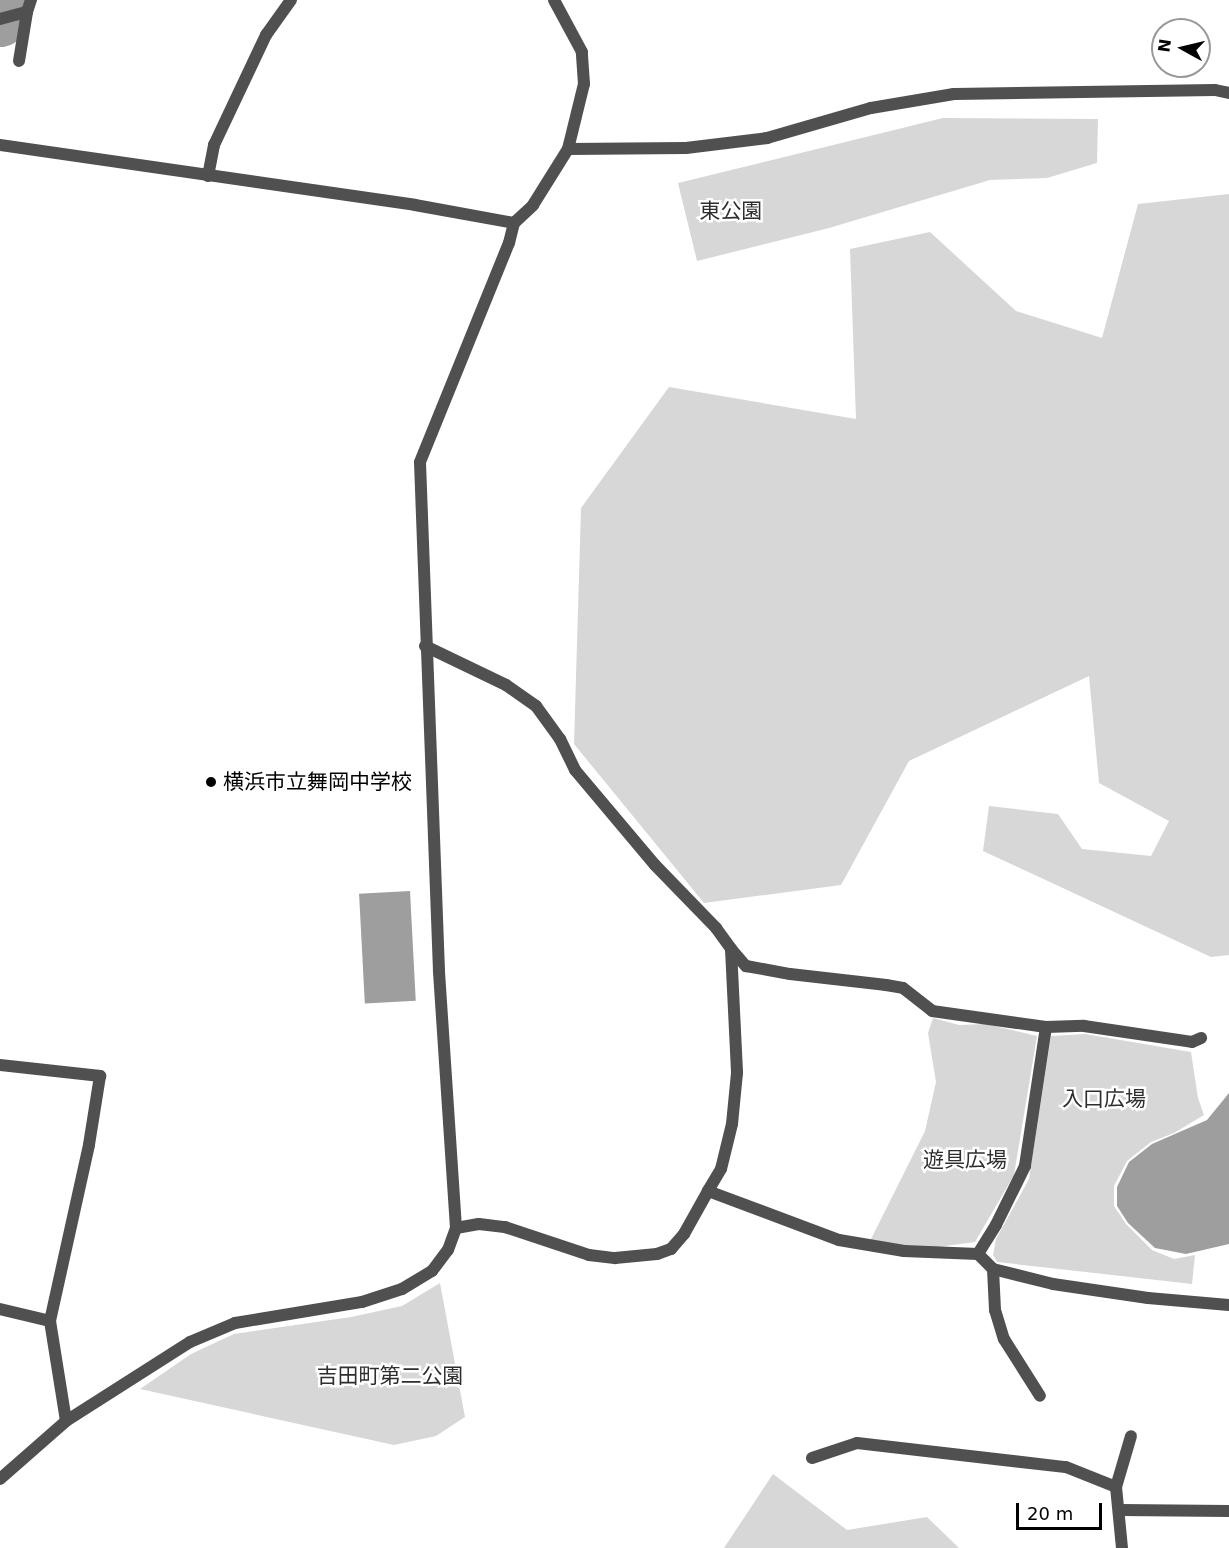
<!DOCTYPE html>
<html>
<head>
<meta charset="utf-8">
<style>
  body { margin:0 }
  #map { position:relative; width:1229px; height:1548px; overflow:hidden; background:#fff; font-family:"DejaVu Sans","Noto Sans JP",sans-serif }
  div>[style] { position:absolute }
  .green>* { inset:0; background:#d7d7d7 }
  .water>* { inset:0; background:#9e9e9e; transform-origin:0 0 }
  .river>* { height:51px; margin:-25.5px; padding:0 25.5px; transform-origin:25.5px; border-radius:25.5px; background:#9e9e9e }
  .street>* { height:12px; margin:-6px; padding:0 6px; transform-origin:6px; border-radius:6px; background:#505050 }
  .dots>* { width:16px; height:16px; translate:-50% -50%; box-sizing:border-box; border:3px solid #fff; border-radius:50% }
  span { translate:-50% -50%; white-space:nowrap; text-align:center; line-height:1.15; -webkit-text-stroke:5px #fff; paint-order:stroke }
  .park-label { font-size:21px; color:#2e2e2e }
  .poi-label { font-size:21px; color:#000 }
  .left { translate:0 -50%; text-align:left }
  .north { position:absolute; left:1151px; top:18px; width:60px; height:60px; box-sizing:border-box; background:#fff; border:2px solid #999; border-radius:50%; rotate:278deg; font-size:16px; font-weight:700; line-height:24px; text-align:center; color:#000 }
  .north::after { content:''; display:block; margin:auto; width:21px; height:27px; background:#000; clip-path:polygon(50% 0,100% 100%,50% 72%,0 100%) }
  .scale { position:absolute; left:1016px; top:1503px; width:86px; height:27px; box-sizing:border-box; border:3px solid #000; border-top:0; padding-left:8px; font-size:18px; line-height:21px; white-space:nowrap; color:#000; -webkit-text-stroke:4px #fff; paint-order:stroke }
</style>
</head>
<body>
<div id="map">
  <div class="green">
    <div style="clip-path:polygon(943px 118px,1098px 119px,1097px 163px,1047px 178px,990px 180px,829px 228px,697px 261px,678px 183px)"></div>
    <div style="clip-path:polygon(1229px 194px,1229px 955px,1211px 957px,983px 851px,989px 806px,1058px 814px,1082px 849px,1151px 856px,1169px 821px,1099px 783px,1089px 676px,909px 761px,841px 885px,704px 903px,574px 744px,581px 508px,669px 387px,856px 419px,850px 249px,930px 232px,1016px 311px,1102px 338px,1138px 204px)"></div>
    <div style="clip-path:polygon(933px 1018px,959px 1025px,986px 1024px,1037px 1036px,1014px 1175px,975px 1242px,938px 1247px,906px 1247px,870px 1241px,925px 1131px,936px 1082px,928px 1033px)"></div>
    <div style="clip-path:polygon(1085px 1034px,1191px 1052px,1198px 1098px,1204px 1115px,1174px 1133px,1151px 1142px,1127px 1161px,1114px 1186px,1114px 1206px,1126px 1224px,1152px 1250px,1174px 1259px,1195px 1255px,1192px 1284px,997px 1262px,993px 1255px,996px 1239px,1029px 1179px,1051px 1036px)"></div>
    <div style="clip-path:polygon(440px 1283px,465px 1417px,436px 1436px,394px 1445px,140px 1389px,191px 1354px,234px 1334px,351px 1317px,402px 1306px)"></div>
    <div style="clip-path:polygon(773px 1474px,847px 1530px,927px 1517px,959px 1548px,724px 1548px)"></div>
  </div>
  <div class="water">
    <div style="left:410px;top:891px;width:110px;height:51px;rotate:87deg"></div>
    <div style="clip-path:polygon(1229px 1093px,1229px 1244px,1186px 1254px,1155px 1248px,1128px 1223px,1117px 1206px,1117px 1187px,1129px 1162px,1152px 1144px,1207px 1120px)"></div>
  </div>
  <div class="river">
    <div style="left:0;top:21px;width:22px;rotate:-77deg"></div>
  </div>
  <div class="street">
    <div style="left:0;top:19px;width:28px;rotate:-15deg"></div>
    <div style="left:27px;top:12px;width:13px;rotate:-72deg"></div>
    <div style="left:19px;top:61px;width:50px;rotate:-80.7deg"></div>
    <div style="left:0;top:145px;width:419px;rotate:8.2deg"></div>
    <div style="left:415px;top:205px;width:101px;rotate:10.3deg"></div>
    <div style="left:568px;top:149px;width:118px;rotate:-0.5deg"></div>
    <div style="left:686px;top:148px;width:82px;rotate:-7deg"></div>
    <div style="left:767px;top:138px;width:108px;rotate:-16.1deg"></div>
    <div style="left:871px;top:108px;width:84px;rotate:-9.6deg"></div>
    <div style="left:954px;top:94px;width:261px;rotate:-0.9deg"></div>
    <div style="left:1215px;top:90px;width:14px;rotate:12deg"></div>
    <div style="left:208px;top:176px;width:32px;rotate:-79deg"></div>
    <div style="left:214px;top:145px;width:122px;rotate:-64.7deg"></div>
    <div style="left:266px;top:35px;width:43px;rotate:-54.5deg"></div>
    <div style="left:425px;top:646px;width:90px;rotate:25.7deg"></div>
    <div style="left:506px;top:685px;width:37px;rotate:35deg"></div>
    <div style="left:536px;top:706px;width:41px;rotate:54deg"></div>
    <div style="left:560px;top:739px;width:34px;rotate:64deg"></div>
    <div style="left:575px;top:770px;width:124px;rotate:49.9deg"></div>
    <div style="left:655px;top:865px;width:88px;rotate:45.9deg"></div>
    <div style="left:716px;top:928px;width:26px;rotate:54deg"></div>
    <div style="left:731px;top:949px;width:124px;rotate:87.2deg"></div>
    <div style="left:737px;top:1073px;width:51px;rotate:95.6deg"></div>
    <div style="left:732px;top:1124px;width:46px;rotate:103.7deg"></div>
    <div style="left:721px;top:1169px;width:26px;rotate:121deg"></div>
    <div style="left:731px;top:949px;width:23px;rotate:49deg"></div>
    <div style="left:746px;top:966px;width:45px;rotate:10.3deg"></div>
    <div style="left:790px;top:974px;width:97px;rotate:6.5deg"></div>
    <div style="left:886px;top:985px;width:17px;rotate:10deg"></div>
    <div style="left:903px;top:988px;width:37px;rotate:38deg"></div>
    <div style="left:932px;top:1011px;width:115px;rotate:8deg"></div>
    <div style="left:1046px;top:1027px;width:141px;rotate:98.6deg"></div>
    <div style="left:1025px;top:1166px;width:66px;rotate:116.2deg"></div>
    <div style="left:996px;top:1225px;width:34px;rotate:122deg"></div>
    <div style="left:1046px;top:1027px;width:38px;rotate:-2deg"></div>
    <div style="left:1084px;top:1026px;width:109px;rotate:8.4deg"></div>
    <div style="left:1192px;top:1042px;width:10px;rotate:-24deg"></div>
    <div style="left:0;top:1065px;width:101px;rotate:6.3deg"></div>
    <div style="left:100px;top:1076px;width:70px;rotate:99.1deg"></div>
    <div style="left:89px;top:1145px;width:180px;rotate:102.5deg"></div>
    <div style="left:456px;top:1228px;width:23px;rotate:-10deg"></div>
    <div style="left:479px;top:1224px;width:26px;rotate:7deg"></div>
    <div style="left:505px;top:1227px;width:89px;rotate:18.4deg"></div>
    <div style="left:589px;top:1255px;width:26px;rotate:7deg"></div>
    <div style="left:615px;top:1258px;width:42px;rotate:-5.4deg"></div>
    <div style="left:657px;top:1254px;width:15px;rotate:-20deg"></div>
    <div style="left:671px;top:1249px;width:20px;rotate:-49deg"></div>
    <div style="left:684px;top:1234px;width:49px;rotate:-60.8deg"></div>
    <div style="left:708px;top:1191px;width:140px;rotate:20.5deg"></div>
    <div style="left:839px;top:1240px;width:66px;rotate:9.6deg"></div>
    <div style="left:904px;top:1251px;width:74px;rotate:2.3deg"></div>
    <div style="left:978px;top:1254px;width:21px;rotate:45deg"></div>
    <div style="left:993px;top:1269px;width:62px;rotate:14deg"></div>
    <div style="left:1053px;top:1284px;width:96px;rotate:8.4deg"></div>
    <div style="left:1148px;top:1298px;width:81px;rotate:4.9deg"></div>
    <div style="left:993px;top:1269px;width:41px;rotate:87.2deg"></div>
    <div style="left:995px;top:1310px;width:30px;rotate:73deg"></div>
    <div style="left:1004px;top:1339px;width:67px;rotate:57.7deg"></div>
    <div style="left:0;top:1309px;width:51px;rotate:13.5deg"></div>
    <div style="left:50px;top:1321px;width:101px;rotate:80.9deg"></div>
    <div style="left:812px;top:1458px;width:47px;rotate:-18.4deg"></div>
    <div style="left:857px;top:1443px;width:210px;rotate:6.6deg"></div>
    <div style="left:1066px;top:1467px;width:54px;rotate:21.8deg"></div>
    <div style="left:0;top:1479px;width:88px;rotate:-41.3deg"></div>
    <div style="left:66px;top:1421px;width:147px;rotate:-32.5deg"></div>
    <div style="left:190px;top:1342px;width:49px;rotate:-22.9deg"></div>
    <div style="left:235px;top:1323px;width:129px;rotate:-9.4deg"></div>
    <div style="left:362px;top:1302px;width:42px;rotate:-18deg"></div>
    <div style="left:402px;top:1289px;width:35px;rotate:-31deg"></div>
    <div style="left:432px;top:1271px;width:26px;rotate:-53deg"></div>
    <div style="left:448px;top:1250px;width:23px;rotate:-70deg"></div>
    <div style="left:456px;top:1228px;width:258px;rotate:-93.8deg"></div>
    <div style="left:439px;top:971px;width:509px;rotate:-92.14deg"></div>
    <div style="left:420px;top:462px;width:236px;rotate:-67.9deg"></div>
    <div style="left:509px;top:243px;width:21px;rotate:-76deg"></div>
    <div style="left:514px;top:223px;width:26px;rotate:-43deg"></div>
    <div style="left:533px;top:205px;width:66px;rotate:-58deg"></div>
    <div style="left:568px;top:149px;width:67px;rotate:-76.2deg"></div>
    <div style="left:584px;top:84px;width:32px;rotate:-94deg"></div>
    <div style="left:582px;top:52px;width:59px;rotate:-118.3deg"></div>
    <div style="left:1120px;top:1510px;width:109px;rotate:0.5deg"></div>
    <div style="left:1122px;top:1548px;width:61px;rotate:-95.6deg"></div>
    <div style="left:1116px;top:1487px;width:53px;rotate:-73.6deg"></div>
  </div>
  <div class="dots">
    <div style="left:211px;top:782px;background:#000"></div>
  </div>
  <div class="park-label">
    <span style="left:731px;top:211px">東公園</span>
    <span style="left:1104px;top:1099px">入口広場</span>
    <span style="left:965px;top:1160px">遊具広場</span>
    <span style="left:390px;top:1376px">吉田町第二公園</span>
  </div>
  <div class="poi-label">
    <span class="left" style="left:223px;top:782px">横浜市立舞岡中学校</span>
  </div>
  <div class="north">N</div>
  <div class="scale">20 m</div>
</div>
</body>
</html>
